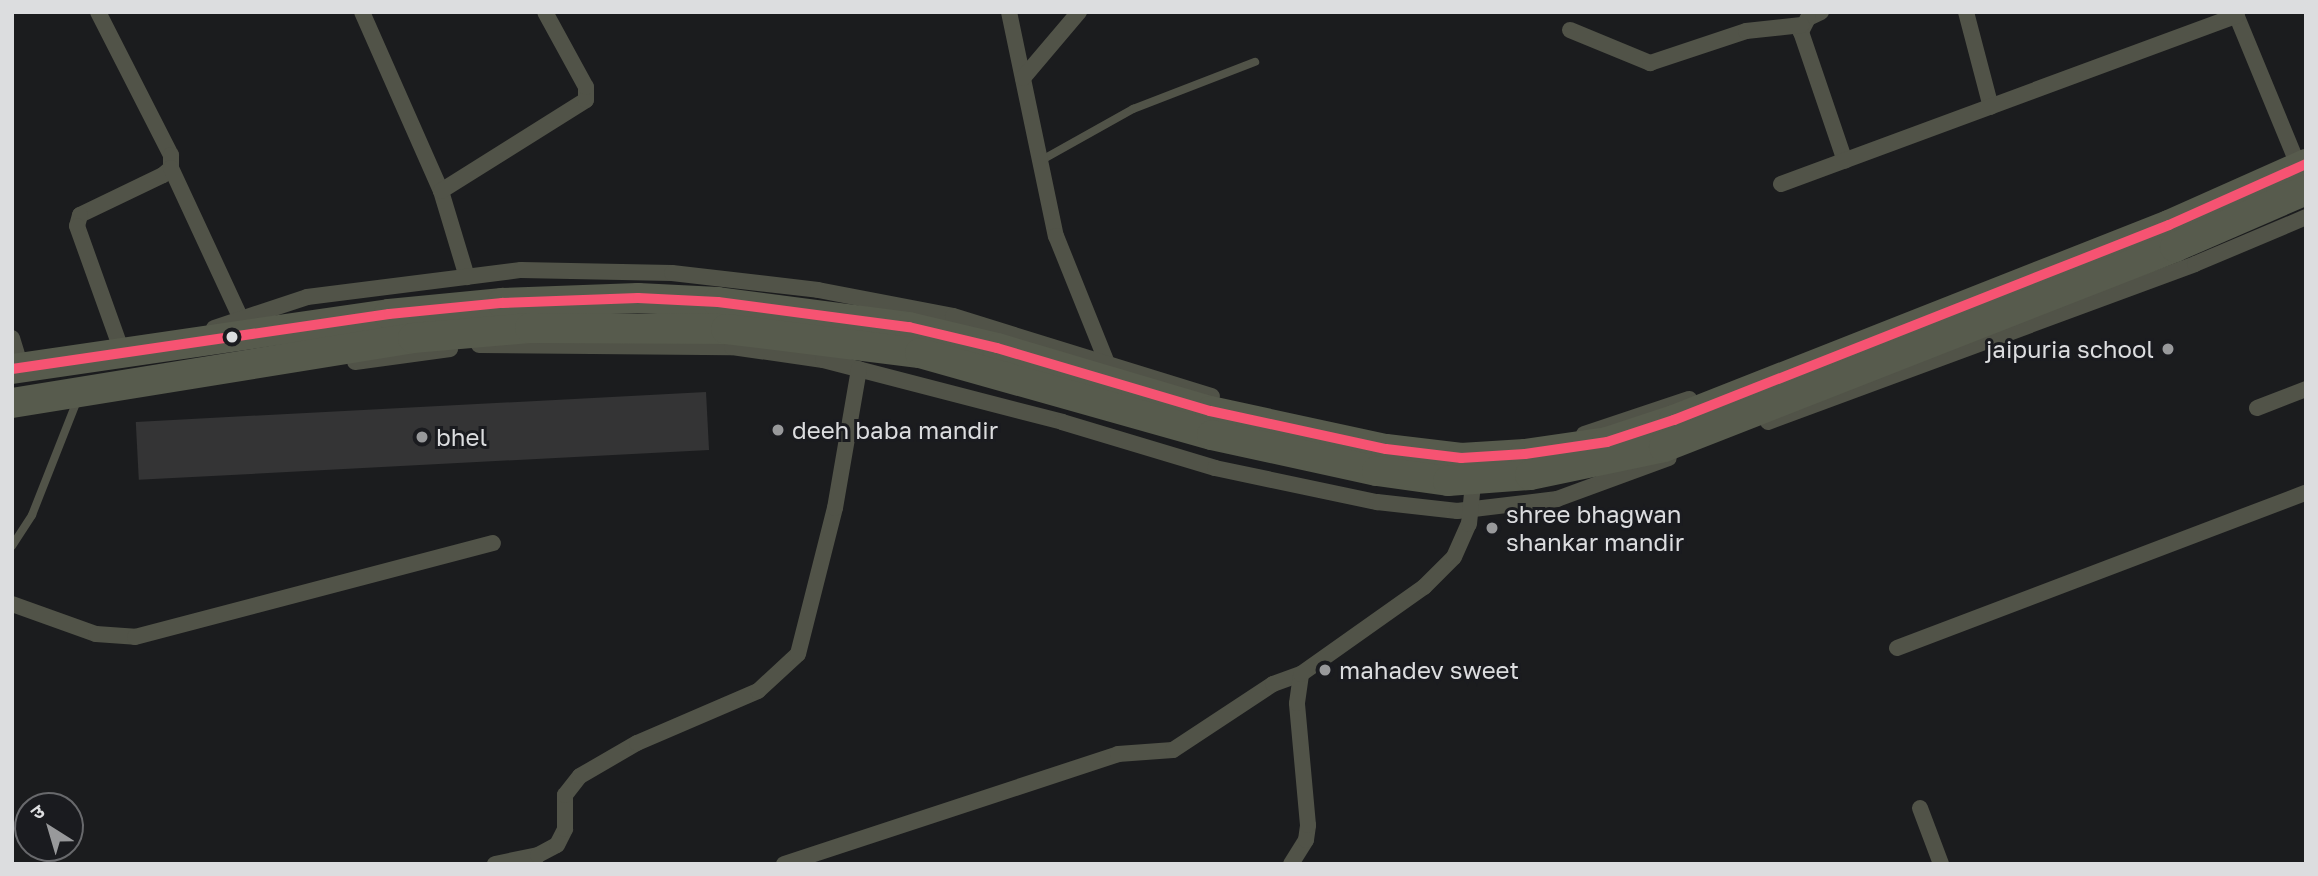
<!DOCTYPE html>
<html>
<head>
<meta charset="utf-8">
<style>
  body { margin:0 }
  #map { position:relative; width:2318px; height:876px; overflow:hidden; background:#1b1c1e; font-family:"Golos Text","Noto Sans Devanagari",sans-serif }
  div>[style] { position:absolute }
  .building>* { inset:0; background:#343435; transform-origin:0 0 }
  .lane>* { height:8px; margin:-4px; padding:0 4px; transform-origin:4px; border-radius:4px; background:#515348 }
  .street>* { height:16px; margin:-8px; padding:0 8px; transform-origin:8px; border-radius:8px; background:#515348 }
  .highway>* { height:30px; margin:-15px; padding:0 15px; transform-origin:15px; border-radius:15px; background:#575b4d }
  .bus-1>* { height:10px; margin:-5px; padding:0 5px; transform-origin:5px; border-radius:5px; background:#f65372 }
  .dots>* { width:19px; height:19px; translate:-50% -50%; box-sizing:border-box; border:4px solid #1a1b1f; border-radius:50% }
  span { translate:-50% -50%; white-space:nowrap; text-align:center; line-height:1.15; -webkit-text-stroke:6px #1a1b1f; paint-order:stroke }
  .poi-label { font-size:24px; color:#dcdddf }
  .right { translate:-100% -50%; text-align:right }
  .left { translate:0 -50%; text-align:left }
  .frame { position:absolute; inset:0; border:14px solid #dcdddf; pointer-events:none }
  .north { position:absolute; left:14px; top:792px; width:70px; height:70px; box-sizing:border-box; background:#1a1b1f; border:2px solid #68696c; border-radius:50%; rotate:323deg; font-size:19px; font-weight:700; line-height:28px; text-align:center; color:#dcdddf }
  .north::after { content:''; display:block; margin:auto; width:24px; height:32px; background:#98999b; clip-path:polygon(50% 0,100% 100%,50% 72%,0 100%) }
</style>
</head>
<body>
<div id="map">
  <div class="building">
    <div style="left:706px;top:392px;width:58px;height:571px;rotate:87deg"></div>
  </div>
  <div class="lane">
    <div style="left:1040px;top:161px;width:107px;rotate:-29.2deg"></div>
    <div style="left:1133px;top:109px;width:131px;rotate:-21.1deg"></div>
    <div style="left:12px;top:546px;width:37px;rotate:-57deg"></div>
    <div style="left:32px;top:515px;width:126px;rotate:-68.5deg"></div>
  </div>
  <div class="street">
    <div style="left:98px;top:12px;width:161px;rotate:63deg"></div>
    <div style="left:171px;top:155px;width:13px;rotate:90deg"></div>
    <div style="left:171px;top:168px;width:11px;rotate:139deg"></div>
    <div style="left:163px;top:175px;width:92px;rotate:154.3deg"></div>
    <div style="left:80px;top:215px;width:11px;rotate:105deg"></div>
    <div style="left:77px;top:226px;width:134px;rotate:70.3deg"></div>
    <div style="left:362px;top:12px;width:196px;rotate:66.2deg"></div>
    <div style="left:441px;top:191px;width:90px;rotate:73.2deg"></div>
    <div style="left:1009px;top:12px;width:229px;rotate:78.2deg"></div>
    <div style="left:1056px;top:236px;width:137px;rotate:68.1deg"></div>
    <div style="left:1821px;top:12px;width:14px;rotate:155deg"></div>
    <div style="left:1808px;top:18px;width:16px;rotate:117deg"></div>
    <div style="left:1801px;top:32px;width:136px;rotate:71.2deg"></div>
    <div style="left:1966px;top:12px;width:98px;rotate:75.3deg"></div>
    <div style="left:2235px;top:12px;width:173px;rotate:67.6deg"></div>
    <div style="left:1570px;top:30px;width:87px;rotate:22.4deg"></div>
    <div style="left:1650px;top:63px;width:101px;rotate:-18.4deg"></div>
    <div style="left:1746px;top:31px;width:56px;rotate:-6.1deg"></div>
    <div style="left:1023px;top:78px;width:87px;rotate:-49.7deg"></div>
    <div style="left:171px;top:168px;width:166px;rotate:65.1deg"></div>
    <div style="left:1781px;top:184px;width:486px;rotate:-20.3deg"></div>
    <div style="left:441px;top:191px;width:171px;rotate:-32.1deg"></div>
    <div style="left:586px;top:100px;width:13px;rotate:-90deg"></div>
    <div style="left:586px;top:87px;width:85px;rotate:-118.7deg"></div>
    <div style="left:214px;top:328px;width:98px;rotate:-18.4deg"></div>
    <div style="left:307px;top:297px;width:216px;rotate:-7.2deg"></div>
    <div style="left:521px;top:270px;width:151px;rotate:1.1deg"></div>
    <div style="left:672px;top:273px;width:147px;rotate:6.6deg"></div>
    <div style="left:818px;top:290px;width:137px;rotate:10.9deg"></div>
    <div style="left:953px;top:316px;width:271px;rotate:17.2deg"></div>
    <div style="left:12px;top:338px;width:31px;rotate:73deg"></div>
    <div style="left:479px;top:345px;width:253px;rotate:0.5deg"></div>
    <div style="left:732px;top:347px;width:92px;rotate:8.1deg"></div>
    <div style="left:823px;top:360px;width:247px;rotate:14.5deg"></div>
    <div style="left:1062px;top:422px;width:160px;rotate:16.7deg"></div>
    <div style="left:1215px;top:468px;width:166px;rotate:11.9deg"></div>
    <div style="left:1377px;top:502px;width:81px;rotate:6.4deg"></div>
    <div style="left:1457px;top:511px;width:101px;rotate:-6.8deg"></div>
    <div style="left:1557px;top:499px;width:119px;rotate:-20.1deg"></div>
    <div style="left:355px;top:362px;width:96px;rotate:-7.8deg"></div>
    <div style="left:2257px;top:408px;width:53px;rotate:-21.2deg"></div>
    <div style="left:1768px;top:422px;width:455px;rotate:-20.3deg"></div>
    <div style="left:2195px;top:264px;width:121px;rotate:-22.9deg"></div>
    <div style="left:1584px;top:434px;width:111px;rotate:-18.4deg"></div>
    <div style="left:12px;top:604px;width:89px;rotate:19.7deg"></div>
    <div style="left:96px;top:634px;width:39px;rotate:4deg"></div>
    <div style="left:135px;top:637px;width:370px;rotate:-14.7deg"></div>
    <div style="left:1897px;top:648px;width:437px;rotate:-20.8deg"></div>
    <div style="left:1920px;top:808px;width:60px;rotate:69.4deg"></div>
    <div style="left:495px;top:864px;width:44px;rotate:-11.8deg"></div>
    <div style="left:538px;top:855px;width:21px;rotate:-28deg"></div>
    <div style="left:557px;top:845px;width:18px;rotate:-63deg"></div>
    <div style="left:565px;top:829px;width:34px;rotate:-90deg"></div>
    <div style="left:565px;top:795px;width:24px;rotate:-52deg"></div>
    <div style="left:580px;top:776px;width:66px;rotate:-30.1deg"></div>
    <div style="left:637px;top:743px;width:132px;rotate:-23.3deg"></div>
    <div style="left:758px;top:691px;width:54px;rotate:-42.8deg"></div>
    <div style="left:798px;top:654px;width:151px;rotate:-75.8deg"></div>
    <div style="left:835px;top:508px;width:141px;rotate:-80.2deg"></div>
    <div style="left:784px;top:864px;width:352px;rotate:-18.2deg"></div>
    <div style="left:1118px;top:754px;width:55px;rotate:-4.2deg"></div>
    <div style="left:1173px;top:750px;width:120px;rotate:-33.4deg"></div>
    <div style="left:1273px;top:684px;width:30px;rotate:-20deg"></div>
    <div style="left:1291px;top:864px;width:28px;rotate:-58deg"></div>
    <div style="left:1306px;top:840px;width:15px;rotate:-82deg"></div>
    <div style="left:1308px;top:825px;width:122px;rotate:-95.2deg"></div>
    <div style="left:1297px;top:703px;width:29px;rotate:-82deg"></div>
    <div style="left:1301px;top:674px;width:151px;rotate:-35.3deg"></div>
    <div style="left:1424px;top:587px;width:42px;rotate:-45deg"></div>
    <div style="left:1454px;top:557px;width:36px;rotate:-66deg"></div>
    <div style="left:1469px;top:524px;width:51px;rotate:-84.4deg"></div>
  </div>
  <div class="highway">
    <div style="left:12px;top:369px;width:381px;rotate:-8.3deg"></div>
    <div style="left:389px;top:314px;width:114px;rotate:-5.6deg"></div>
    <div style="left:502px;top:303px;width:136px;rotate:-2.1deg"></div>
    <div style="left:638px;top:298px;width:80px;rotate:2.9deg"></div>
    <div style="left:718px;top:302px;width:193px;rotate:7.5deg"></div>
    <div style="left:909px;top:327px;width:90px;rotate:13.4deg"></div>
    <div style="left:997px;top:348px;width:222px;rotate:16.5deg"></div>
    <div style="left:1210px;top:411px;width:180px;rotate:12.2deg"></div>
    <div style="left:1386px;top:449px;width:76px;rotate:6.8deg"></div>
    <div style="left:1461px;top:458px;width:64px;rotate:-3.6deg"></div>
    <div style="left:1525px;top:454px;width:83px;rotate:-8.3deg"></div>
    <div style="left:1607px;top:442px;width:71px;rotate:-18.2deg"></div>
    <div style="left:1674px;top:420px;width:532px;rotate:-21.5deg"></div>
    <div style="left:2169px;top:225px;width:150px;rotate:-24deg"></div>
    <div style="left:12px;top:403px;width:406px;rotate:-9.2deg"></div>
    <div style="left:413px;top:338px;width:117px;rotate:-4.9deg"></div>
    <div style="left:530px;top:328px;width:196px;rotate:0.3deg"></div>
    <div style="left:726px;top:329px;width:195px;rotate:7.1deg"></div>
    <div style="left:920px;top:353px;width:303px;rotate:15.7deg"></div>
    <div style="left:1212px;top:435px;width:169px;rotate:12.3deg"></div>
    <div style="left:1377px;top:471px;width:72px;rotate:8deg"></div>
    <div style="left:1448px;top:481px;width:82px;rotate:-4.2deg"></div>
    <div style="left:1530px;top:475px;width:137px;rotate:-11.8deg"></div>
    <div style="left:1664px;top:447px;width:549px;rotate:-21.37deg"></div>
    <div style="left:2175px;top:247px;width:143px;rotate:-23.5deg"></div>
  </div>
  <div class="bus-1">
    <div style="left:12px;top:369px;width:381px;rotate:-8.3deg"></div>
    <div style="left:389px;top:314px;width:114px;rotate:-5.6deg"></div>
    <div style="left:502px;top:303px;width:136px;rotate:-2.1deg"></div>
    <div style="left:638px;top:298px;width:80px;rotate:2.9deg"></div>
    <div style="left:718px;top:302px;width:193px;rotate:7.5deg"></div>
    <div style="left:909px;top:327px;width:90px;rotate:13.4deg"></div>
    <div style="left:997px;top:348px;width:222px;rotate:16.5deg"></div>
    <div style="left:1210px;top:411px;width:180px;rotate:12.2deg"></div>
    <div style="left:1386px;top:449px;width:76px;rotate:6.8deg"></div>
    <div style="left:1461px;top:458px;width:64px;rotate:-3.6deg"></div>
    <div style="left:1525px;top:454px;width:83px;rotate:-8.3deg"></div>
    <div style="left:1607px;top:442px;width:71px;rotate:-18.2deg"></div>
    <div style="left:1674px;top:420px;width:532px;rotate:-21.5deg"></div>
    <div style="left:2169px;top:225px;width:150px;rotate:-24deg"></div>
  </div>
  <div class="dots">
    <div style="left:232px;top:337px;background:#dcdddf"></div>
    <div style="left:2168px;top:349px;background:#98999b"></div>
    <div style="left:778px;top:430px;background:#98999b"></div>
    <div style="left:422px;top:437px;background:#98999b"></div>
    <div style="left:1492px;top:528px;background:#98999b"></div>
    <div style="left:1325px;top:670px;background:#98999b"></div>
  </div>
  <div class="poi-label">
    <span class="right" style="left:2154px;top:349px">jaipuria school</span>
    <span class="left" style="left:792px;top:430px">deeh baba mandir</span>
    <span class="left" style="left:436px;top:437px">bhel</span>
    <span class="left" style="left:1506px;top:528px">shree bhagwan<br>shankar mandir</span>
    <span class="left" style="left:1339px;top:670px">mahadev sweet</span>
  </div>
  <div class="frame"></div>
  <div class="north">उ</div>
</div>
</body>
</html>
